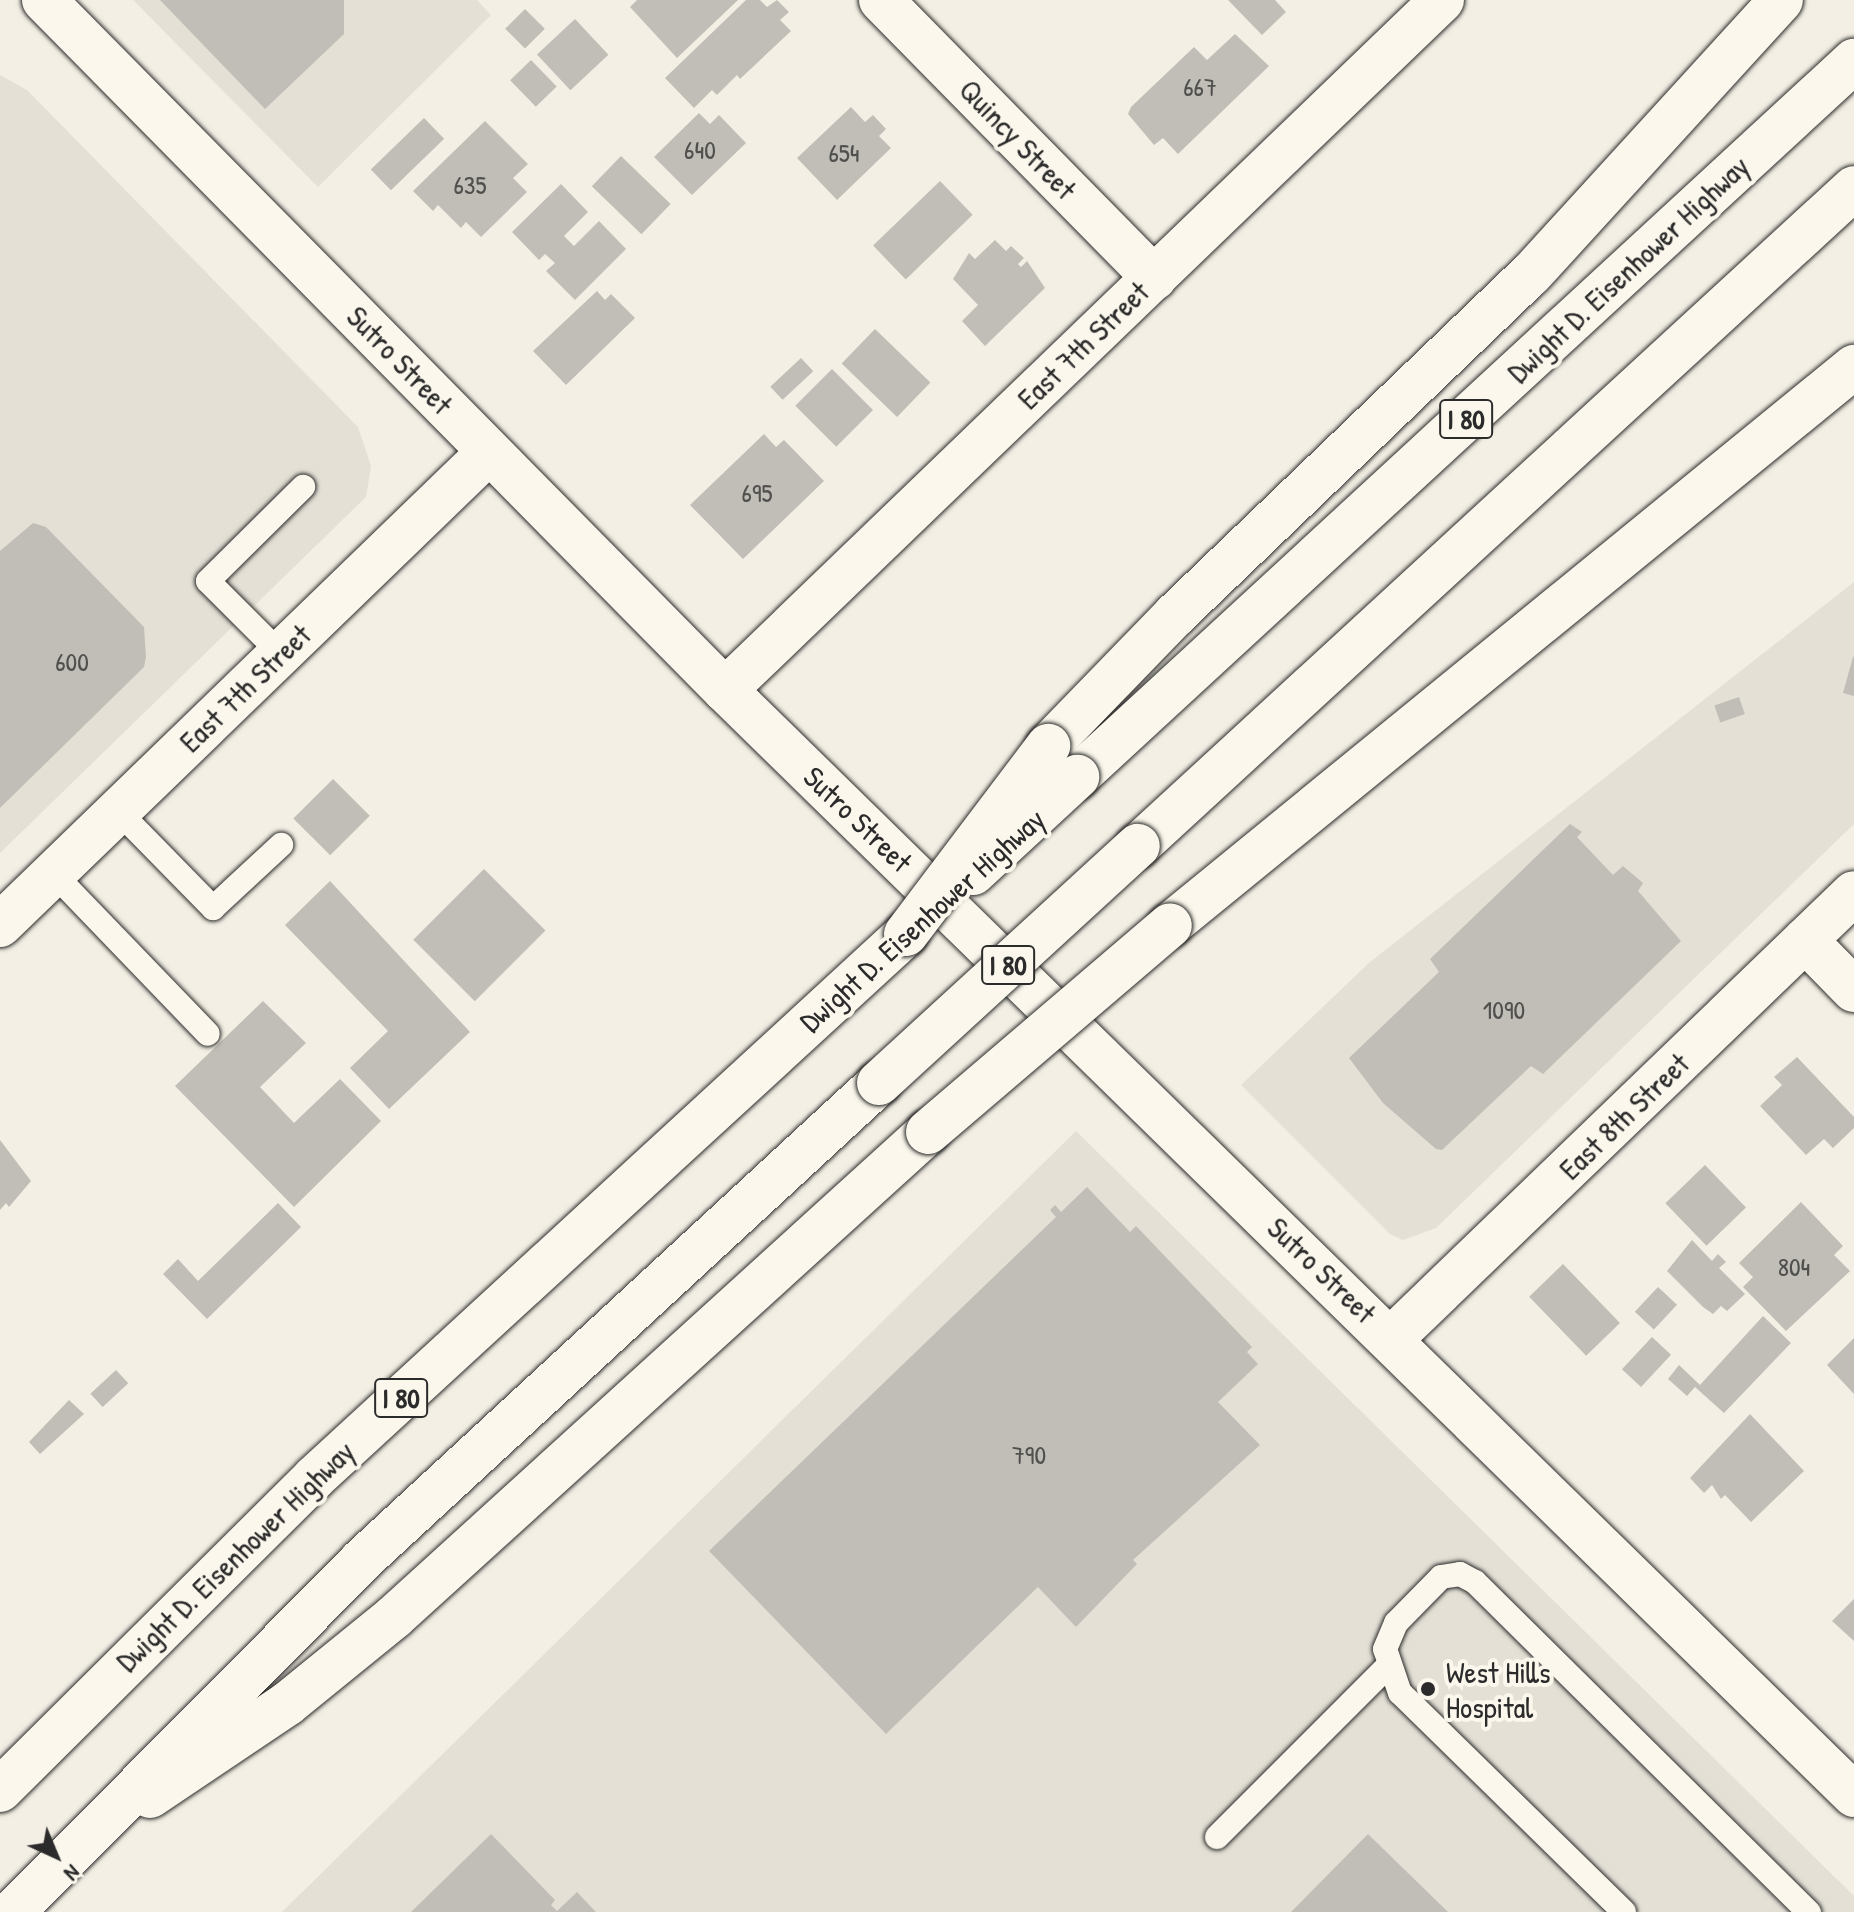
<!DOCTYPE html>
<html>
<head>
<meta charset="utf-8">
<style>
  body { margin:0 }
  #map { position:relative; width:1854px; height:1912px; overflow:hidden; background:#f3efe4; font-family:"Patrick Hand",sans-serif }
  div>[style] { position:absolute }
  .built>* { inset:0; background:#e4e0d6 }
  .building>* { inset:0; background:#c0beb6; transform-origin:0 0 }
  .roads { filter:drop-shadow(0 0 2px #2b2b2b) drop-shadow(0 0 2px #2b2b2b) }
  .lane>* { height:24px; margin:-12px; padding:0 12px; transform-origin:12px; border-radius:12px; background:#fbf7ec }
  .street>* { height:44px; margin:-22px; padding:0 22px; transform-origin:22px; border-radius:22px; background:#fbf7ec }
  .secondary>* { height:44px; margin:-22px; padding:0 22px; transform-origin:22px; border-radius:22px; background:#fbf7ec }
  .highway>* { height:44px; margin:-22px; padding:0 22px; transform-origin:22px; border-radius:22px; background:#fbf7ec }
  .bridges { filter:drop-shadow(0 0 2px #2b2b2b) drop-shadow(0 0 2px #2b2b2b) }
  .highway-bridge>* { height:44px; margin:-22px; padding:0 22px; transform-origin:22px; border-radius:22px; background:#fbf7ec }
  .dots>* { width:22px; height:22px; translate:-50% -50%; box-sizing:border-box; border:4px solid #fbf7ec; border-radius:50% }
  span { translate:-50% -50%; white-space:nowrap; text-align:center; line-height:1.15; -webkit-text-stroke:8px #fbf7ec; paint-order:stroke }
  .number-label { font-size:26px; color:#50504e }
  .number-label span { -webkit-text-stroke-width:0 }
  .shield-label span { padding:2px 6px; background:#fbf7ec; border:2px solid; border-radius:6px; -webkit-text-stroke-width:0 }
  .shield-label { font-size:28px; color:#2b2b2b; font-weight:700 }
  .street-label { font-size:30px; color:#2b2b2b }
  .poi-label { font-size:30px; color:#2b2b2b }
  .left { translate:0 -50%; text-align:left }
  .north { position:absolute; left:16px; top:1816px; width:80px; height:80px; -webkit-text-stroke:6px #fbf7ec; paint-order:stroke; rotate:136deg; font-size:22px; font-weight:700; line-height:32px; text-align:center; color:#2b2b2b }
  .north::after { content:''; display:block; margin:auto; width:28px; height:36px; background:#2b2b2b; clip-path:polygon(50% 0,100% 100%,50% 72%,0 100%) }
</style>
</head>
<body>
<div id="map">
  <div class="built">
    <div style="clip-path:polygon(133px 0,477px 0,491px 15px,318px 187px)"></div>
    <div style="clip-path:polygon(0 75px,27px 90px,358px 427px,371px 466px,366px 497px,0 853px)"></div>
    <div style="clip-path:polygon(1854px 582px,1854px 824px,1436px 1228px,1403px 1240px,1390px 1234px,1241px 1085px,1370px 962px)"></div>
    <div style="clip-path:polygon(1076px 1131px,1854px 1896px,1854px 1912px,282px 1912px)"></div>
  </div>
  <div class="building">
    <div style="clip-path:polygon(160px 0,344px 0,344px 34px,265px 109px)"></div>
    <div style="clip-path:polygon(637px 0,738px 0,677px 58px,630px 7px)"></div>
    <div style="clip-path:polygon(746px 0,760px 0,767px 7px,777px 0,789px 12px,780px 20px,791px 31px,740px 79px,737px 75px,717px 95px,712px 90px,694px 108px,665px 78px)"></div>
    <div style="clip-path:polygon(1228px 0,1275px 0,1286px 12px,1262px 35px)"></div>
    <div style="left:525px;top:9px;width:28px;height:28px;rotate:45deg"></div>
    <div style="left:575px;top:19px;width:49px;height:52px;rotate:47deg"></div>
    <div style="clip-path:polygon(1235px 34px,1269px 66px,1178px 154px,1163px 138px,1154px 145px,1128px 114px,1131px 107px,1194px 47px,1207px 60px)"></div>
    <div style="left:531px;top:60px;width:37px;height:29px;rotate:46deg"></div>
    <div style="clip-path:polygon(851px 107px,865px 122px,873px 115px,886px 129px,879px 136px,891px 148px,837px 200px,797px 158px)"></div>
    <div style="clip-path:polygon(699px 113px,710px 124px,719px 115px,746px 143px,692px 195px,654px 157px)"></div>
    <div style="left:424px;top:118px;width:29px;height:74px;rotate:46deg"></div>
    <div style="clip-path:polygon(485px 121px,528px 164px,513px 178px,527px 192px,481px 237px,466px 222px,461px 228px,438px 205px,433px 211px,413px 191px)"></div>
    <div style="left:621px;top:156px;width:69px;height:42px;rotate:44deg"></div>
    <div style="left:940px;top:181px;width:47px;height:93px;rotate:46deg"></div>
    <div style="clip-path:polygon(561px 184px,588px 212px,564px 236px,574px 246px,599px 221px,626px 249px,575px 300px,546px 271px,555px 263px,545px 254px,539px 260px,512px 232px)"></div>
    <div style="clip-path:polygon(995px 240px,1006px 251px,1011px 246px,1024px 258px,1018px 264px,1021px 267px,1027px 261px,1045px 288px,985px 346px,962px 321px,978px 305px,953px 279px,969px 253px,975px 259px)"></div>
    <div style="clip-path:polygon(597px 291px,605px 300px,611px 294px,635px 318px,566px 385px,533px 351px)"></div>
    <div style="left:875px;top:329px;width:77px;height:48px;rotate:44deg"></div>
    <div style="left:801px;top:358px;width:18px;height:42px;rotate:47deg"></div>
    <div style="left:832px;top:369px;width:58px;height:52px;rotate:45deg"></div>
    <div style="clip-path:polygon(764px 434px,776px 447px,784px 440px,824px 481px,743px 559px,690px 505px)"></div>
    <div style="clip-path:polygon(33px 523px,46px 527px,144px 627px,146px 657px,144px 667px,0 808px,0 551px)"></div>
    <div style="clip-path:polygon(1853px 657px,1854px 657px,1854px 696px,1843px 693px)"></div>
    <div style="left:1739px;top:697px;width:18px;height:26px;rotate:71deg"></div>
    <div style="left:333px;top:779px;width:52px;height:56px;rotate:45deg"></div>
    <div style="clip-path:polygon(1570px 824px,1582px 832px,1577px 837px,1613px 875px,1623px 866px,1643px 883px,1638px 891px,1681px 941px,1543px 1074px,1531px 1066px,1442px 1150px,1436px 1149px,1383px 1103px,1349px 1058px,1439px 972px,1430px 959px)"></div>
    <div style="left:484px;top:869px;width:87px;height:100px;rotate:45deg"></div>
    <div style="clip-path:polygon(330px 881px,470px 1032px,389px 1109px,350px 1068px,388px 1031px,285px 925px)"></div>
    <div style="clip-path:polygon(263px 1001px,306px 1043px,260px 1087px,294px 1123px,340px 1079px,381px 1121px,294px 1207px,175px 1086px)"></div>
    <div style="clip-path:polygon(1797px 1057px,1854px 1117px,1854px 1128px,1833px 1148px,1824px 1139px,1806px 1155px,1760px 1106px,1782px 1085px,1774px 1077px)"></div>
    <div style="clip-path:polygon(0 1140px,31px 1181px,9px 1207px,6px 1203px,0 1210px)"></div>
    <div style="left:1705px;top:1165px;width:59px;height:55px;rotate:46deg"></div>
    <div style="clip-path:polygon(1087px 1187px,1130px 1232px,1136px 1226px,1252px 1347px,1247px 1352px,1258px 1364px,1218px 1402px,1260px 1445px,1133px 1560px,1137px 1564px,1076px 1627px,1038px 1587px,886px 1734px,709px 1551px,1056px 1217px,1050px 1210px,1055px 1205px,1061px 1212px)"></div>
    <div style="clip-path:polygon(1801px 1202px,1843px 1246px,1834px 1255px,1850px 1271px,1786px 1331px,1743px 1287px,1753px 1277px,1739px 1263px)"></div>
    <div style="clip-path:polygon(278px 1203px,301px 1227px,207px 1319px,163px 1274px,178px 1259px,198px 1281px)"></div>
    <div style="clip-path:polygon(1692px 1240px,1712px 1261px,1718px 1254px,1726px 1262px,1719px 1268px,1745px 1294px,1727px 1311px,1721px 1306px,1713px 1314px,1703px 1307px,1667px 1271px)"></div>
    <div style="left:1563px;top:1264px;width:82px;height:47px;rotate:46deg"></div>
    <div style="left:1658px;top:1287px;width:26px;height:34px;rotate:43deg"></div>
    <div style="clip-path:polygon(1763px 1316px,1791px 1343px,1724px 1413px,1695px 1387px,1687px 1396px,1668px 1379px,1679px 1365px,1700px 1385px)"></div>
    <div style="left:1652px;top:1337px;width:26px;height:44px;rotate:43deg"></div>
    <div style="clip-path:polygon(1854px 1338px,1854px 1394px,1827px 1365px)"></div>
    <div style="left:116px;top:1370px;width:18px;height:35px;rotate:47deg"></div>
    <div style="clip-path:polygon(69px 1400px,84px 1414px,40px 1454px,29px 1442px)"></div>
    <div style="clip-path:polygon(1750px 1414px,1804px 1471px,1751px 1522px,1725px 1495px,1721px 1499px,1712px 1485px,1704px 1493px,1690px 1478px)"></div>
    <div style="clip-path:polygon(1854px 1599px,1854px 1641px,1832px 1621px)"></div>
    <div style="clip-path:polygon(491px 1834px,555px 1900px,551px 1905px,557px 1911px,577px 1892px,596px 1912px,411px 1912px)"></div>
    <div style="clip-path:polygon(1368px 1834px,1448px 1912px,1291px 1912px)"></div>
  </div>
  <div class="roads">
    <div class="lane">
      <div style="left:281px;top:654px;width:103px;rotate:-135deg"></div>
      <div style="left:208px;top:581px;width:134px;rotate:-44.7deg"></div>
      <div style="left:118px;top:811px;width:136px;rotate:45.6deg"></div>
      <div style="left:213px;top:908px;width:93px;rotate:-42.8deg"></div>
      <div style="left:53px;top:873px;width:223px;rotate:46.1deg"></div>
      <div style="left:1217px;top:1837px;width:240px;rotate:-45deg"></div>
      <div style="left:1624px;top:1912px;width:313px;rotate:-135.6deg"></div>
      <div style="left:1400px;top:1693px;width:46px;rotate:-108.8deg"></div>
      <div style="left:1385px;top:1649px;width:28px;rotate:-67deg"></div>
      <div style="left:1396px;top:1623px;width:64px;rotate:-45.6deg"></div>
      <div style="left:1441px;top:1577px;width:19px;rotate:-9deg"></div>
      <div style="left:1460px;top:1574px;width:17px;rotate:28deg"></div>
      <div style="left:1475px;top:1582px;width:470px;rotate:44.7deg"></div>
    </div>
    <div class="street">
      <div style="left:881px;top:0;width:390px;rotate:45.5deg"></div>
      <div style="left:725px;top:690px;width:995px;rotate:-43.9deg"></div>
      <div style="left:0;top:925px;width:680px;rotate:-44.05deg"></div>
      <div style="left:1805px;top:940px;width:70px;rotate:45.6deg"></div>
      <div style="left:1392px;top:1338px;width:641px;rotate:-43.93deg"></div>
    </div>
    <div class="secondary">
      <div style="left:44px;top:0;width:969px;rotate:45.38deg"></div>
      <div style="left:725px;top:690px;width:1580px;rotate:44.38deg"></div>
    </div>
    <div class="highway">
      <div style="left:1048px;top:746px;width:182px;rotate:-45.9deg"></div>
      <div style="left:1175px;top:615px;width:492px;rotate:-43.8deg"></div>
      <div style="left:1530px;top:275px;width:372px;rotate:-47.6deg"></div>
      <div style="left:1077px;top:777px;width:1057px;rotate:-42.66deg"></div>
      <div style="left:1138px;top:846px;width:972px;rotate:-42.58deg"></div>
      <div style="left:1170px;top:925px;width:883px;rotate:-39.21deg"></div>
      <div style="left:0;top:1790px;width:443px;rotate:-44.8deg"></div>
      <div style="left:314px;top:1478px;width:804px;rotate:-42.58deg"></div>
      <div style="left:150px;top:1796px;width:165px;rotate:-33.9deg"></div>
      <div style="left:287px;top:1704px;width:138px;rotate:-39.1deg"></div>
      <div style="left:394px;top:1617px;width:721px;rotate:-42.25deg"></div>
      <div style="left:13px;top:1912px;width:494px;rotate:-45.2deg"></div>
      <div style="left:361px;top:1561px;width:705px;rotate:-42.7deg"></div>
    </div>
  </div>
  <div class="bridges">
    <div class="highway-bridge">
      <div style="left:973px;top:873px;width:142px;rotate:-42.7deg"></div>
      <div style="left:906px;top:934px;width:236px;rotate:-52.9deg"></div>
      <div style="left:879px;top:1083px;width:351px;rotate:-42.5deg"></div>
      <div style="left:928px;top:1132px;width:318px;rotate:-40.5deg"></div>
    </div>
  </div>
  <div class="dots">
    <div style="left:1428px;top:1689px;background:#2b2b2b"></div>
  </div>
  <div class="number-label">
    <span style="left:1200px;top:87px">667</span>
    <span style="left:700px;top:150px">640</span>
    <span style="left:844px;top:153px">654</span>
    <span style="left:470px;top:185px">635</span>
    <span style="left:757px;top:493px">695</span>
    <span style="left:72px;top:662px">600</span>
    <span style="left:1504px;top:1010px">1090</span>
    <span style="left:1794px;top:1267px">804</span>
    <span style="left:1029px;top:1455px">790</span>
  </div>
  <div class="shield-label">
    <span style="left:1466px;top:419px">I 80</span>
    <span style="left:1008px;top:965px">I 80</span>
    <span style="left:401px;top:1398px">I 80</span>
  </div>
  <div class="street-label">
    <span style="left:1018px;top:139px;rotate:46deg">Quincy Street</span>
    <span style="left:1628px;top:269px;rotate:-43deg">Dwight D. Eisenhower Highway</span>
    <span style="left:1083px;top:345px;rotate:-44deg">East 7th Street</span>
    <span style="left:400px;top:360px;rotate:46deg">Sutro Street</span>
    <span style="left:245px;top:688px;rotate:-44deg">East 7th Street</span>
    <span style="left:858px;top:819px;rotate:44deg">Sutro Street</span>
    <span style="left:922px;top:920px;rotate:-42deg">Dwight D. Eisenhower Highway</span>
    <span style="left:1624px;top:1116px;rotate:-44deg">East 8th Street</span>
    <span style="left:1322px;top:1270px;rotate:44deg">Sutro Street</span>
    <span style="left:235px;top:1556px;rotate:-44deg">Dwight D. Eisenhower Highway</span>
  </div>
  <div class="poi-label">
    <span class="left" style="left:1446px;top:1689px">West Hills<br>Hospital</span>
  </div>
  <div class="north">N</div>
</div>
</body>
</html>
